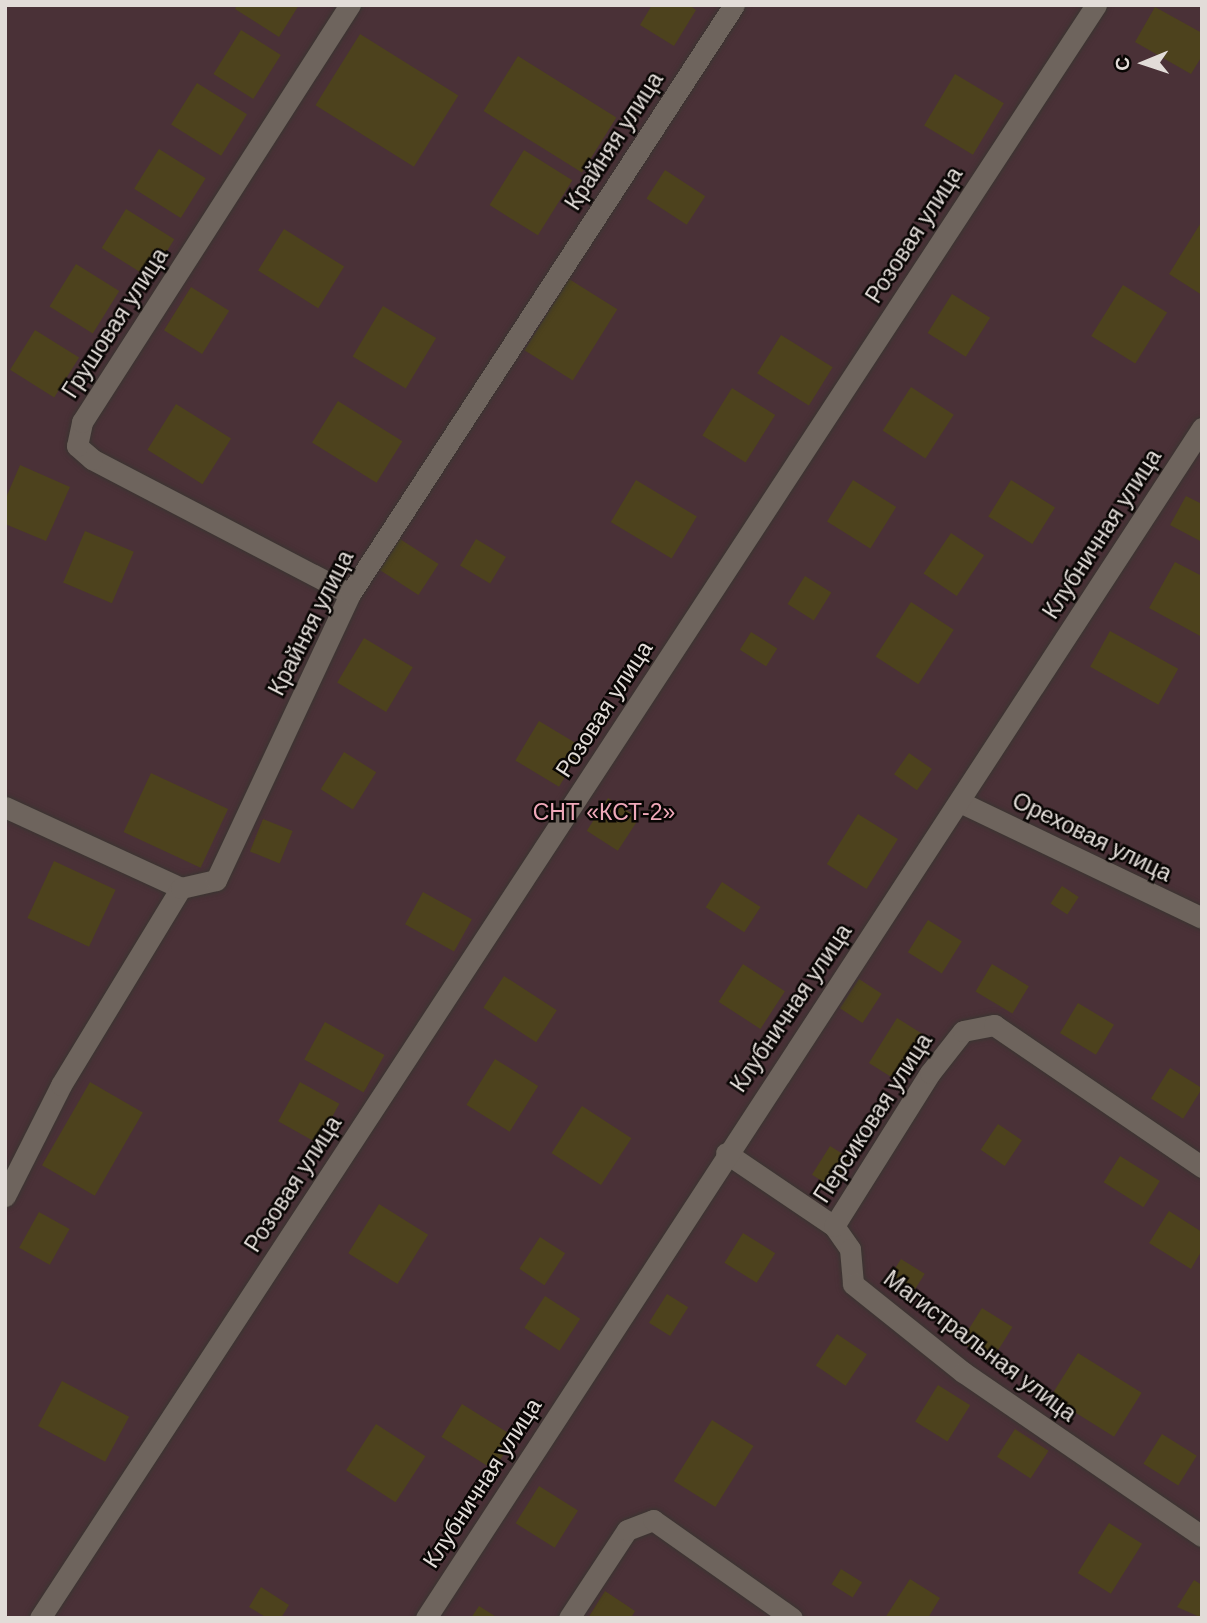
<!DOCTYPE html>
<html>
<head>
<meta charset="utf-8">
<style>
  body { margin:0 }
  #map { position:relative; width:1207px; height:1623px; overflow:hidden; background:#221b14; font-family:Arial,sans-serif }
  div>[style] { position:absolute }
  .green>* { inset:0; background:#4a3137; transform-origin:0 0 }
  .building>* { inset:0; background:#4d421d; transform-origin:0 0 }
  .roads { filter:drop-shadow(0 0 2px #3a3531) drop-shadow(0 0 2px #3a3531) }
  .street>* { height:21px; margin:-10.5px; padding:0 10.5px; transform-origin:10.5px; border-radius:10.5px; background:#6e645d }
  span { translate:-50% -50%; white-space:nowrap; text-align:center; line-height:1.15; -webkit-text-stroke:5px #090604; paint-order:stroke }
  .street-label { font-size:23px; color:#e2dcd8 }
  .park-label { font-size:23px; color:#efa8b9 }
  .frame { position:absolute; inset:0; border:7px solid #e2dcd8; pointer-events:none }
  .north { position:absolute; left:1109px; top:28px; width:70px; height:70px; -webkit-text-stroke:5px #090604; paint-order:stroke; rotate:268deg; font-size:19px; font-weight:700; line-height:28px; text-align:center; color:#e2dcd8 }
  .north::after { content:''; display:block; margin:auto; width:24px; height:32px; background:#e2dcd8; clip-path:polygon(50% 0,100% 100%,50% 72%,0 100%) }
</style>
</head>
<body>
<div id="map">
  <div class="green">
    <div style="left:5px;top:5px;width:1197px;height:1613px"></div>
  </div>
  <div class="building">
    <div style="clip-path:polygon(237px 5px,299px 5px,279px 37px,235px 9px)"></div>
    <div style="clip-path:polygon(652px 5px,689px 5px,696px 10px,674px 46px,640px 25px)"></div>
    <div style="clip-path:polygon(1155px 7px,1202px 33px,1202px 56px,1191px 74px,1135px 42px)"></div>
    <div style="left:241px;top:30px;width:47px;height:52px;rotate:32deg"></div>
    <div style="left:360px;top:34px;width:116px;height:84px;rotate:32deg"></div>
    <div style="left:518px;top:56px;width:116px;height:65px;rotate:32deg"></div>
    <div style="left:955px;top:74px;width:57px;height:60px;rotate:31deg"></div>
    <div style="left:197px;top:83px;width:59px;height:49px;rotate:32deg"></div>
    <div style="left:159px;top:149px;width:55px;height:47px;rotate:32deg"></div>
    <div style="left:524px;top:150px;width:57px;height:65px;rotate:32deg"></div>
    <div style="left:665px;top:170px;width:48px;height:34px;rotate:33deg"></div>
    <div style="left:126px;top:209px;width:57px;height:46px;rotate:32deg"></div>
    <div style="clip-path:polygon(1202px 221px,1202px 295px,1169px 274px)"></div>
    <div style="left:284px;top:229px;width:71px;height:49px;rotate:32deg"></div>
    <div style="left:76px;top:264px;width:51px;height:50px;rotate:32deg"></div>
    <div style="left:569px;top:279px;width:57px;height:84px;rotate:32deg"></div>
    <div style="left:1123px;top:285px;width:52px;height:60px;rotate:32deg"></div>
    <div style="left:191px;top:287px;width:45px;height:51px;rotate:32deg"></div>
    <div style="left:952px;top:294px;width:45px;height:46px;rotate:32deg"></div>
    <div style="left:383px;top:306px;width:62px;height:59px;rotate:31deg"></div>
    <div style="left:35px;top:330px;width:52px;height:47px;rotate:32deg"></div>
    <div style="left:781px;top:335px;width:61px;height:45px;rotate:32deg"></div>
    <div style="left:911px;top:387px;width:51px;height:52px;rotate:33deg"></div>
    <div style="left:732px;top:388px;width:51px;height:56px;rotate:32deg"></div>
    <div style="left:338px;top:401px;width:76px;height:49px;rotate:32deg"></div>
    <div style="left:176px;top:404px;width:65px;height:54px;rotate:32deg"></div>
    <div style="clip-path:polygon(20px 465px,70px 487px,46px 541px,5px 524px,5px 500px)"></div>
    <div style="left:636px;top:480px;width:71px;height:49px;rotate:31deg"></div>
    <div style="left:853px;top:480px;width:51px;height:49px;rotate:32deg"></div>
    <div style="left:1011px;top:480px;width:52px;height:43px;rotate:32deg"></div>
    <div style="clip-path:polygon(1186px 496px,1202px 504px,1202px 542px,1170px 525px)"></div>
    <div style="left:85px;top:531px;width:53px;height:56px;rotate:23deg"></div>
    <div style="left:951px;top:533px;width:40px;height:49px;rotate:34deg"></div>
    <div style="left:400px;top:539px;width:46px;height:37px;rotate:33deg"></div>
    <div style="left:476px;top:539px;width:35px;height:31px;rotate:31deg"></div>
    <div style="clip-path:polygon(1175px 562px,1202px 576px,1202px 637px,1149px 608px)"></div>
    <div style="left:805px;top:576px;width:31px;height:33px;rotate:32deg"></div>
    <div style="left:911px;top:602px;width:51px;height:65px;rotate:33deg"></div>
    <div style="left:1110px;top:631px;width:78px;height:41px;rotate:29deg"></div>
    <div style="left:751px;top:632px;width:31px;height:21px;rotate:32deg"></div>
    <div style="left:364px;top:638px;width:57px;height:52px;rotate:31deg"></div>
    <div style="left:539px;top:721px;width:51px;height:46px;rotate:31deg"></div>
    <div style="left:344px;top:752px;width:38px;height:44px;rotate:32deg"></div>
    <div style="left:909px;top:753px;width:28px;height:26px;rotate:35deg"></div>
    <div style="left:151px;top:773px;width:85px;height:65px;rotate:25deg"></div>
    <div style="left:608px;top:798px;width:37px;height:39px;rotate:33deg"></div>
    <div style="left:858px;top:814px;width:47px;height:59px;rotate:32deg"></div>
    <div style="left:263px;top:819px;width:32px;height:35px;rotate:22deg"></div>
    <div style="left:54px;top:861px;width:68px;height:63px;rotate:25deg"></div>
    <div style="left:722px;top:882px;width:46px;height:30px;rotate:33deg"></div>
    <div style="left:1062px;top:886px;width:20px;height:21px;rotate:33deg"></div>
    <div style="left:423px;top:892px;width:56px;height:37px;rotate:29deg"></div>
    <div style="left:928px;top:920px;width:40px;height:38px;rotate:32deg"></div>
    <div style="left:743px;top:964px;width:50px;height:45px;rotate:33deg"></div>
    <div style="left:992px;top:964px;width:43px;height:32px;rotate:31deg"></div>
    <div style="left:504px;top:976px;width:63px;height:38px;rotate:33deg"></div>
    <div style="left:859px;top:979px;width:27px;height:35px;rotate:33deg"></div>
    <div style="left:1078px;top:1003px;width:42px;height:35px;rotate:31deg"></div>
    <div style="left:897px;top:1018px;width:32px;height:53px;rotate:32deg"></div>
    <div style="left:325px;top:1022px;width:68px;height:43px;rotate:29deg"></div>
    <div style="left:495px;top:1059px;width:51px;height:54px;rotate:32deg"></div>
    <div style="left:1170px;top:1068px;width:38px;height:36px;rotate:32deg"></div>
    <div style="left:90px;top:1082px;width:61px;height:96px;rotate:30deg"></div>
    <div style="left:300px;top:1082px;width:45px;height:45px;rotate:29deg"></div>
    <div style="left:582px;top:1106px;width:59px;height:56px;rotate:33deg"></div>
    <div style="left:998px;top:1124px;width:29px;height:31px;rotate:34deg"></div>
    <div style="left:830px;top:1146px;width:26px;height:34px;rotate:32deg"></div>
    <div style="left:1120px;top:1156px;width:47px;height:31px;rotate:32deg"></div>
    <div style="left:379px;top:1204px;width:58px;height:58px;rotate:32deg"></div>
    <div style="clip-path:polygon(1169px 1211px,1202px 1232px,1202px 1250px,1191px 1269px,1149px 1243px)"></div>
    <div style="left:39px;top:1212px;width:35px;height:41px;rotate:29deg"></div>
    <div style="left:743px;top:1233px;width:38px;height:35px;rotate:32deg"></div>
    <div style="left:540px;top:1237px;width:30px;height:38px;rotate:33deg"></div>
    <div style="left:901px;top:1259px;width:28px;height:28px;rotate:32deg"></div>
    <div style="left:667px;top:1294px;width:25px;height:34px;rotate:32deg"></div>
    <div style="left:545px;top:1296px;width:42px;height:38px;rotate:33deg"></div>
    <div style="left:982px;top:1308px;width:36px;height:40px;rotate:32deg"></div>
    <div style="left:837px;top:1334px;width:36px;height:38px;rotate:34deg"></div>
    <div style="left:1078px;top:1353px;width:75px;height:52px;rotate:32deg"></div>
    <div style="left:62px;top:1381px;width:76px;height:51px;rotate:28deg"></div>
    <div style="left:938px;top:1385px;width:38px;height:43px;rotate:32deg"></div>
    <div style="left:462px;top:1404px;width:62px;height:39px;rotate:32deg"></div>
    <div style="left:712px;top:1420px;width:49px;height:72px;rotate:32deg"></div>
    <div style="left:376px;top:1424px;width:59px;height:55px;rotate:33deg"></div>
    <div style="left:1015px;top:1429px;width:40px;height:33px;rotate:33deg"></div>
    <div style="left:1162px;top:1434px;width:41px;height:35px;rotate:32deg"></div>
    <div style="left:539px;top:1486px;width:46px;height:44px;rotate:32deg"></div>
    <div style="left:1109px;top:1523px;width:39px;height:59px;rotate:32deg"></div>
    <div style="left:841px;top:1569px;width:25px;height:18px;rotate:32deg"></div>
    <div style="clip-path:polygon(910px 1579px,940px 1598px,928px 1618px,885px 1618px)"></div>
    <div style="clip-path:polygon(1194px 1580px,1202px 1585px,1202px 1618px,1177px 1607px)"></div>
    <div style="clip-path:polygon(261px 1587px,289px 1605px,281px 1618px,267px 1618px,249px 1607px)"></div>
    <div style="clip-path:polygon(605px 1591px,635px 1611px,631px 1618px,588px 1618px)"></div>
    <div style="clip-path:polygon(479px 1606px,498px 1618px,471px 1618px)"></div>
  </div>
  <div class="roads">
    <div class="street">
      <div style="left:350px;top:594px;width:291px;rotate:-152.4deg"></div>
      <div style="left:92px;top:459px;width:20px;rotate:-139deg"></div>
      <div style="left:77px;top:446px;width:25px;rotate:-78deg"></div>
      <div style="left:82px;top:422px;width:496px;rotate:-57.3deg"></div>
      <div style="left:960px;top:802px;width:268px;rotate:25.6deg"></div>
      <div style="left:5px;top:807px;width:194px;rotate:24.7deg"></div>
      <div style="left:726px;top:1153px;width:130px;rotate:34.1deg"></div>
      <div style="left:834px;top:1226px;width:28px;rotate:55deg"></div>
      <div style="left:850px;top:1249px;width:35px;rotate:85deg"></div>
      <div style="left:853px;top:1284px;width:141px;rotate:38.7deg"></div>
      <div style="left:963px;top:1372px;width:290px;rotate:34.5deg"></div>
      <div style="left:5px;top:1196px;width:124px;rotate:-63.2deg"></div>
      <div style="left:61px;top:1085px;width:231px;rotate:-58.7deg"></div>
      <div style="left:181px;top:888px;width:36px;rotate:-13deg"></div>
      <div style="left:216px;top:880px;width:316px;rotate:-64.9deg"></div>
      <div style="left:350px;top:594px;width:703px;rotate:-56.9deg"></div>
      <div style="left:834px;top:1226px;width:181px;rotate:-57.9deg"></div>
      <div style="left:930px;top:1073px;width:53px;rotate:-51.8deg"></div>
      <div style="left:963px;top:1031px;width:32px;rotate:-11deg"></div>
      <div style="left:994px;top:1025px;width:252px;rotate:34.3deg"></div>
      <div style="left:40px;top:1618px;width:1928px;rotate:-56.79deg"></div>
      <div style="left:426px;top:1618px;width:1421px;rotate:-56.89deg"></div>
      <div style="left:569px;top:1618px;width:105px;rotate:-56.6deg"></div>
      <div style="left:627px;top:1530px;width:28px;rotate:-21deg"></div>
      <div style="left:653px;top:1520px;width:170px;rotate:35.2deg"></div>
    </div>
  </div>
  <div class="street-label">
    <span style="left:614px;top:141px;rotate:-57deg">Крайняя улица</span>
    <span style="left:914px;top:235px;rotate:-57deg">Розовая улица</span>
    <span style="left:115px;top:323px;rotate:-57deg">Грушовая улица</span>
    <span style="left:1102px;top:534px;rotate:-57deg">Клубничная улица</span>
    <span style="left:311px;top:623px;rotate:-63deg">Крайняя улица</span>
    <span style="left:604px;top:709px;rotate:-57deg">Розовая улица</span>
    <span style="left:1092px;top:837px;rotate:26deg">Ореховая улица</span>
    <span style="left:791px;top:1008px;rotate:-56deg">Клубничная улица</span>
    <span style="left:873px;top:1118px;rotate:-57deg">Персиковая улица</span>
    <span style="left:293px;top:1184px;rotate:-57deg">Розовая улица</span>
    <span style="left:980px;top:1346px;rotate:37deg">Магистральная улица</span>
    <span style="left:482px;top:1483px;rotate:-57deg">Клубничная улица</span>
  </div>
  <div class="park-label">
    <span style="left:604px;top:812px">СНТ «КСТ-2»</span>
  </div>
  <div class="frame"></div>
  <div class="north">С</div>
</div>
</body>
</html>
